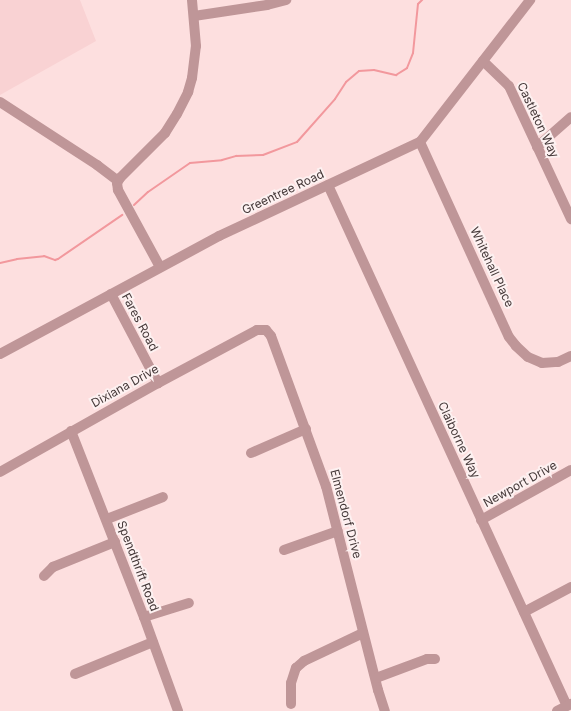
<!DOCTYPE html>
<html>
<head>
<meta charset="utf-8">
<style>
  body { margin:0 }
  #map { position:relative; width:571px; height:711px; overflow:hidden; background:#fddfdf; font-family:Inter,sans-serif }
  div>[style] { position:absolute }
  .built>* { inset:0; background:#f9d2d3 }
  .stream>* { height:2px; margin:-1px; padding:0 1px; transform-origin:1px; border-radius:1px; background:#f2989d }
  .minor>* { height:10px; margin:-5px; padding:0 5px; transform-origin:5px; border-radius:5px; background:#bf9698 }
  span { translate:-50% -50%; white-space:nowrap; text-align:center; line-height:1.15; -webkit-text-stroke:4px #fdf1f1; paint-order:stroke }
  .street-label { font-size:12px; color:#443838 }
</style>
</head>
<body>
<div id="map">
  <div class="built">
    <div style="clip-path:polygon(0 0,80px 0,96px 41px,0 95px)"></div>
  </div>
  <div class="stream">
    <div style="left:134px;top:205px;width:19px;rotate:-43deg"></div>
    <div style="left:148px;top:192px;width:51px;rotate:-34.6deg"></div>
    <div style="left:190px;top:163px;width:32px;rotate:-5deg"></div>
    <div style="left:222px;top:160px;width:15px;rotate:-16deg"></div>
    <div style="left:236px;top:156px;width:27px;rotate:-2deg"></div>
    <div style="left:263px;top:155px;width:36px;rotate:-21deg"></div>
    <div style="left:297px;top:142px;width:57px;rotate:-48.5deg"></div>
    <div style="left:335px;top:99px;width:20px;rotate:-57deg"></div>
    <div style="left:346px;top:82px;width:17px;rotate:-40deg"></div>
    <div style="left:359px;top:71px;width:15px;rotate:-4deg"></div>
    <div style="left:374px;top:70px;width:23px;rotate:13deg"></div>
    <div style="left:396px;top:75px;width:13px;rotate:-32deg"></div>
    <div style="left:407px;top:68px;width:16px;rotate:-68deg"></div>
    <div style="left:413px;top:53px;width:49px;rotate:-84.2deg"></div>
    <div style="left:418px;top:4px;width:6px;rotate:-45deg"></div>
    <div style="left:0;top:263px;width:17px;rotate:-13deg"></div>
    <div style="left:17px;top:259px;width:27px;rotate:-6deg"></div>
    <div style="left:44px;top:256px;width:12px;rotate:20deg"></div>
    <div style="left:55px;top:260px;width:3px;rotate:-18deg"></div>
    <div style="left:58px;top:259px;width:78px;rotate:-34.5deg"></div>
  </div>
  <div class="minor">
    <div style="left:194px;top:16px;width:74px;rotate:-8.6deg"></div>
    <div style="left:267px;top:5px;width:20px;rotate:-15deg"></div>
    <div style="left:483px;top:61px;width:36px;rotate:44deg"></div>
    <div style="left:509px;top:86px;width:147px;rotate:65deg"></div>
    <div style="left:0;top:102px;width:116px;rotate:33deg"></div>
    <div style="left:97px;top:165px;width:26px;rotate:37deg"></div>
    <div style="left:420px;top:142px;width:214px;rotate:65.5deg"></div>
    <div style="left:509px;top:337px;width:11px;rotate:52deg"></div>
    <div style="left:516px;top:346px;width:16px;rotate:43deg"></div>
    <div style="left:528px;top:357px;width:15px;rotate:23deg"></div>
    <div style="left:542px;top:363px;width:16px;rotate:-4deg"></div>
    <div style="left:558px;top:362px;width:14px;rotate:-25deg"></div>
    <div style="left:537px;top:147px;width:45px;rotate:-41.4deg"></div>
    <div style="left:328px;top:185px;width:573px;rotate:65.36deg"></div>
    <div style="left:160px;top:267px;width:88px;rotate:-118.6deg"></div>
    <div style="left:118px;top:190px;width:7px;rotate:-98deg"></div>
    <div style="left:117px;top:183px;width:6px;rotate:-59deg"></div>
    <div style="left:120px;top:178px;width:64px;rotate:-45deg"></div>
    <div style="left:165px;top:133px;width:22px;rotate:-58deg"></div>
    <div style="left:177px;top:114px;width:25px;rotate:-63deg"></div>
    <div style="left:188px;top:92px;width:15px;rotate:-74deg"></div>
    <div style="left:192px;top:78px;width:32px;rotate:-83deg"></div>
    <div style="left:196px;top:46px;width:46px;rotate:-95deg"></div>
    <div style="left:111px;top:294px;width:101px;rotate:62.2deg"></div>
    <div style="left:0;top:354px;width:249px;rotate:-28.3deg"></div>
    <div style="left:219px;top:236px;width:222px;rotate:-25.1deg"></div>
    <div style="left:420px;top:142px;width:180px;rotate:-52.2deg"></div>
    <div style="left:71px;top:431px;width:200px;rotate:68.6deg"></div>
    <div style="left:144px;top:617px;width:100px;rotate:70.1deg"></div>
    <div style="left:251px;top:453px;width:60px;rotate:-23.6deg"></div>
    <div style="left:0;top:472px;width:181px;rotate:-29.4deg"></div>
    <div style="left:158px;top:383px;width:112px;rotate:-28.2deg"></div>
    <div style="left:257px;top:330px;width:9px"></div>
    <div style="left:266px;top:330px;width:8px;rotate:50deg"></div>
    <div style="left:271px;top:336px;width:160px;rotate:69.9deg"></div>
    <div style="left:326px;top:486px;width:211px;rotate:75.7deg"></div>
    <div style="left:378px;top:690px;width:22px;rotate:72deg"></div>
    <div style="left:107px;top:519px;width:60px;rotate:-21.4deg"></div>
    <div style="left:481px;top:520px;width:103px;rotate:-29.1deg"></div>
    <div style="left:284px;top:550px;width:57px;rotate:-19.4deg"></div>
    <div style="left:44px;top:576px;width:13px;rotate:-45deg"></div>
    <div style="left:53px;top:567px;width:67px;rotate:-22deg"></div>
    <div style="left:524px;top:612px;width:53px;rotate:-28deg"></div>
    <div style="left:144px;top:617px;width:47px;rotate:-17.3deg"></div>
    <div style="left:75px;top:674px;width:84px;rotate:-22.3deg"></div>
    <div style="left:376px;top:678px;width:54px;rotate:-20.4deg"></div>
    <div style="left:427px;top:659px;width:8px"></div>
    <div style="left:291px;top:704px;width:21px;rotate:-90deg"></div>
    <div style="left:291px;top:683px;width:16px;rotate:-72deg"></div>
    <div style="left:296px;top:668px;width:11px;rotate:-41deg"></div>
    <div style="left:304px;top:661px;width:65px;rotate:-25.4deg"></div>
    <div style="left:557px;top:711px;width:16px;rotate:-27deg"></div>
  </div>
  <div class="street-label">
    <span style="left:538px;top:120px;rotate:65deg">Castleton Way</span>
    <span style="left:283px;top:192px;rotate:-25deg">Greentree Road</span>
    <span style="left:492px;top:267px;rotate:65deg">Whitehall Place</span>
    <span style="left:140px;top:322px;rotate:62deg">Fares Road</span>
    <span style="left:125px;top:386px;rotate:-29deg">Dixiana Drive</span>
    <span style="left:459px;top:440px;rotate:65deg">Claiborne Way</span>
    <span style="left:520px;top:484px;rotate:-29deg">Newport Drive</span>
    <span style="left:346px;top:514px;rotate:75deg">Elmendorf Drive</span>
    <span style="left:138px;top:566px;rotate:69deg">Spendthrift Road</span>
  </div>
</div>
</body>
</html>
